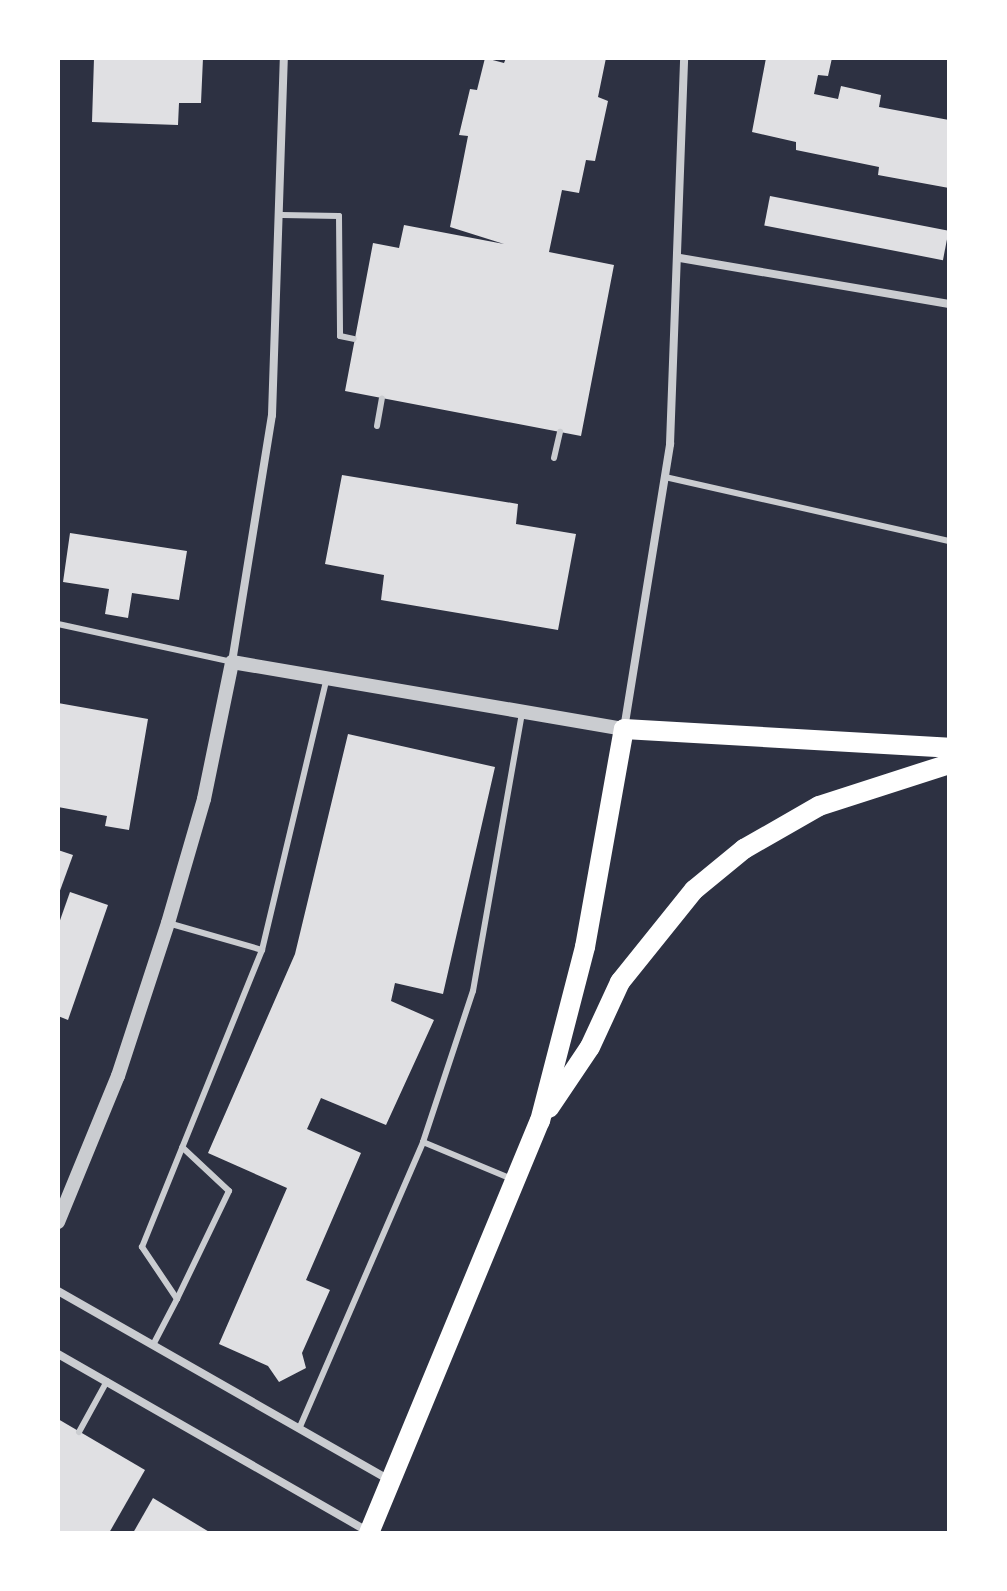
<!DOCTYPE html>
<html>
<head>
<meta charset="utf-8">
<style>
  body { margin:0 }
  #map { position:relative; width:1007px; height:1591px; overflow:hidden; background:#2d3142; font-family:"Open Sans",sans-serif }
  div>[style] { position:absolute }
  .building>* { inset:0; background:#e0e0e3; transform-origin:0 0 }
  .service>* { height:6px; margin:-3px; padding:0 3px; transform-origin:3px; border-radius:3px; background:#caccd0 }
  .minor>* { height:8px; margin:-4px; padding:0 4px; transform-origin:4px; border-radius:4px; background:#caccd0 }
  .tertiary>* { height:14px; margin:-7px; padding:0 7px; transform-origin:7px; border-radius:7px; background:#caccd0 }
  .primary>* { height:20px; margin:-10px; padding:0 10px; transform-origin:10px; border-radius:10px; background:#fff }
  span { translate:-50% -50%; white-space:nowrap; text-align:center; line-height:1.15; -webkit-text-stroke:7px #fff; paint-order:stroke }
  .frame { position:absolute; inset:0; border:60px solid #fff; pointer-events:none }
</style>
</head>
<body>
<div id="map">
  <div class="building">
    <div style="clip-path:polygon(94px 58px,203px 58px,201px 103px,179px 103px,178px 125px,92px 122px)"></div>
    <div style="clip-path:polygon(485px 58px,504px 63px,506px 58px,606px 58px,598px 97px,608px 101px,595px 161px,586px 160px,579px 193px,562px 190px,549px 252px,614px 265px,581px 436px,345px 391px,373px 243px,399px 248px,404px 225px,504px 244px,450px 227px,468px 136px,459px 135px,470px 89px,477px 90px)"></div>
    <div style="clip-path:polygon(766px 58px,832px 58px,828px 76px,818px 75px,814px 94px,838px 99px,841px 86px,881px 95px,879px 107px,949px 120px,949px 188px,878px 175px,879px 167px,796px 150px,796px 142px,752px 132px)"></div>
    <div style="left:770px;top:196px;width:182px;height:30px;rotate:11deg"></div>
    <div style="clip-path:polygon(342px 475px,518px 504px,516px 524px,576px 534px,558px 630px,381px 600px,384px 575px,325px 564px)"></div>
    <div style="clip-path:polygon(70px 533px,187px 551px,179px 600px,132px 593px,128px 618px,105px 614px,109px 589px,63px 582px)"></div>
    <div style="clip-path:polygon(58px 703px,148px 719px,129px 830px,105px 826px,107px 816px,58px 807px)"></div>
    <div style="clip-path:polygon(348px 734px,495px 767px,443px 994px,395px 983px,391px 1001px,434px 1020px,386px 1125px,321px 1098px,307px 1129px,361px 1153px,306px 1280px,330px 1290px,302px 1353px,306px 1368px,279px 1382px,268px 1366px,219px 1344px,287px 1188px,208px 1153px,295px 954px)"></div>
    <div style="clip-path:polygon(58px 850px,73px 855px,58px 896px)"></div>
    <div style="clip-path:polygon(70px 892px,108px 905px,68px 1020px,58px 1016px,58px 926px)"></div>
    <div style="clip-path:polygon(58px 1419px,145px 1470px,109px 1533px,58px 1533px)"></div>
    <div style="clip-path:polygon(153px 1498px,211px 1533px,133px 1533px)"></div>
  </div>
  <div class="service">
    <div style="left:282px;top:215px;width:57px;rotate:1deg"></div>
    <div style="left:339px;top:216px;width:120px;rotate:89.5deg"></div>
    <div style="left:340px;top:336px;width:14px;rotate:12deg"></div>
    <div style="left:377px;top:426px;width:28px;rotate:-80deg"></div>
    <div style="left:554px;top:458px;width:27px;rotate:-77deg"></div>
    <div style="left:665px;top:477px;width:291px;rotate:12.7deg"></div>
    <div style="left:58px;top:624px;width:178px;rotate:12.3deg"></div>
    <div style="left:168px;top:923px;width:98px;rotate:16deg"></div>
    <div style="left:262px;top:950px;width:280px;rotate:-76.6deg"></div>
    <div style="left:423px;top:1142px;width:96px;rotate:22.6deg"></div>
    <div style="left:177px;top:1299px;width:120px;rotate:-64.3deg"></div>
    <div style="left:229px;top:1191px;width:64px;rotate:-136.9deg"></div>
    <div style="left:153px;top:1345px;width:52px;rotate:-62.4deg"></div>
    <div style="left:177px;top:1299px;width:63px;rotate:-123.9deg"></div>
    <div style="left:142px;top:1247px;width:320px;rotate:-68deg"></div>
    <div style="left:299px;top:1429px;width:313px;rotate:-66.6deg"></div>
    <div style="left:423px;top:1142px;width:159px;rotate:-71.7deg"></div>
    <div style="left:473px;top:991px;width:282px;rotate:-80deg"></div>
    <div style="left:79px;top:1432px;width:58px;rotate:-61.2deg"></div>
  </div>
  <div class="minor">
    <div style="left:680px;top:258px;width:273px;rotate:9.7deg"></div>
    <div style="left:232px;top:662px;width:250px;rotate:-80.8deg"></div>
    <div style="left:272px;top:415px;width:357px;rotate:-88.1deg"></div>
    <div style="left:624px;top:729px;width:289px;rotate:-80.8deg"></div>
    <div style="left:670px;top:444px;width:386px;rotate:-87.9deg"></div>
    <div style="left:58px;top:1291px;width:382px;rotate:29.7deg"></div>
    <div style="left:58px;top:1354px;width:358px;rotate:29.8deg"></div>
  </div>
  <div class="tertiary">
    <div style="left:58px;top:1222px;width:158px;rotate:-67.7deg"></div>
    <div style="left:118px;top:1076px;width:161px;rotate:-71.9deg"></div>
    <div style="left:168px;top:923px;width:129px;rotate:-73.8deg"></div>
    <div style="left:204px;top:799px;width:140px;rotate:-78.4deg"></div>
    <div style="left:232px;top:662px;width:398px;rotate:9.7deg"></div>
  </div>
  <div class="primary">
    <div style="left:549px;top:1108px;width:73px;rotate:-56.1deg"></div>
    <div style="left:590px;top:1047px;width:72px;rotate:-65.2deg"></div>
    <div style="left:620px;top:982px;width:118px;rotate:-51.2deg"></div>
    <div style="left:694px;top:890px;width:65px;rotate:-39.4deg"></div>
    <div style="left:744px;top:849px;width:86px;rotate:-29.8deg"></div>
    <div style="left:819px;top:806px;width:137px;rotate:-17.9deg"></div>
    <div style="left:369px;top:1533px;width:446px;rotate:-67.5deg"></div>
    <div style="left:540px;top:1121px;width:180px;rotate:-75.5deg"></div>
    <div style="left:585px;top:947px;width:221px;rotate:-79.9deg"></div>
    <div style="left:624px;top:729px;width:326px;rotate:3.3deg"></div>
  </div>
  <div class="frame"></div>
</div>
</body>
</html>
